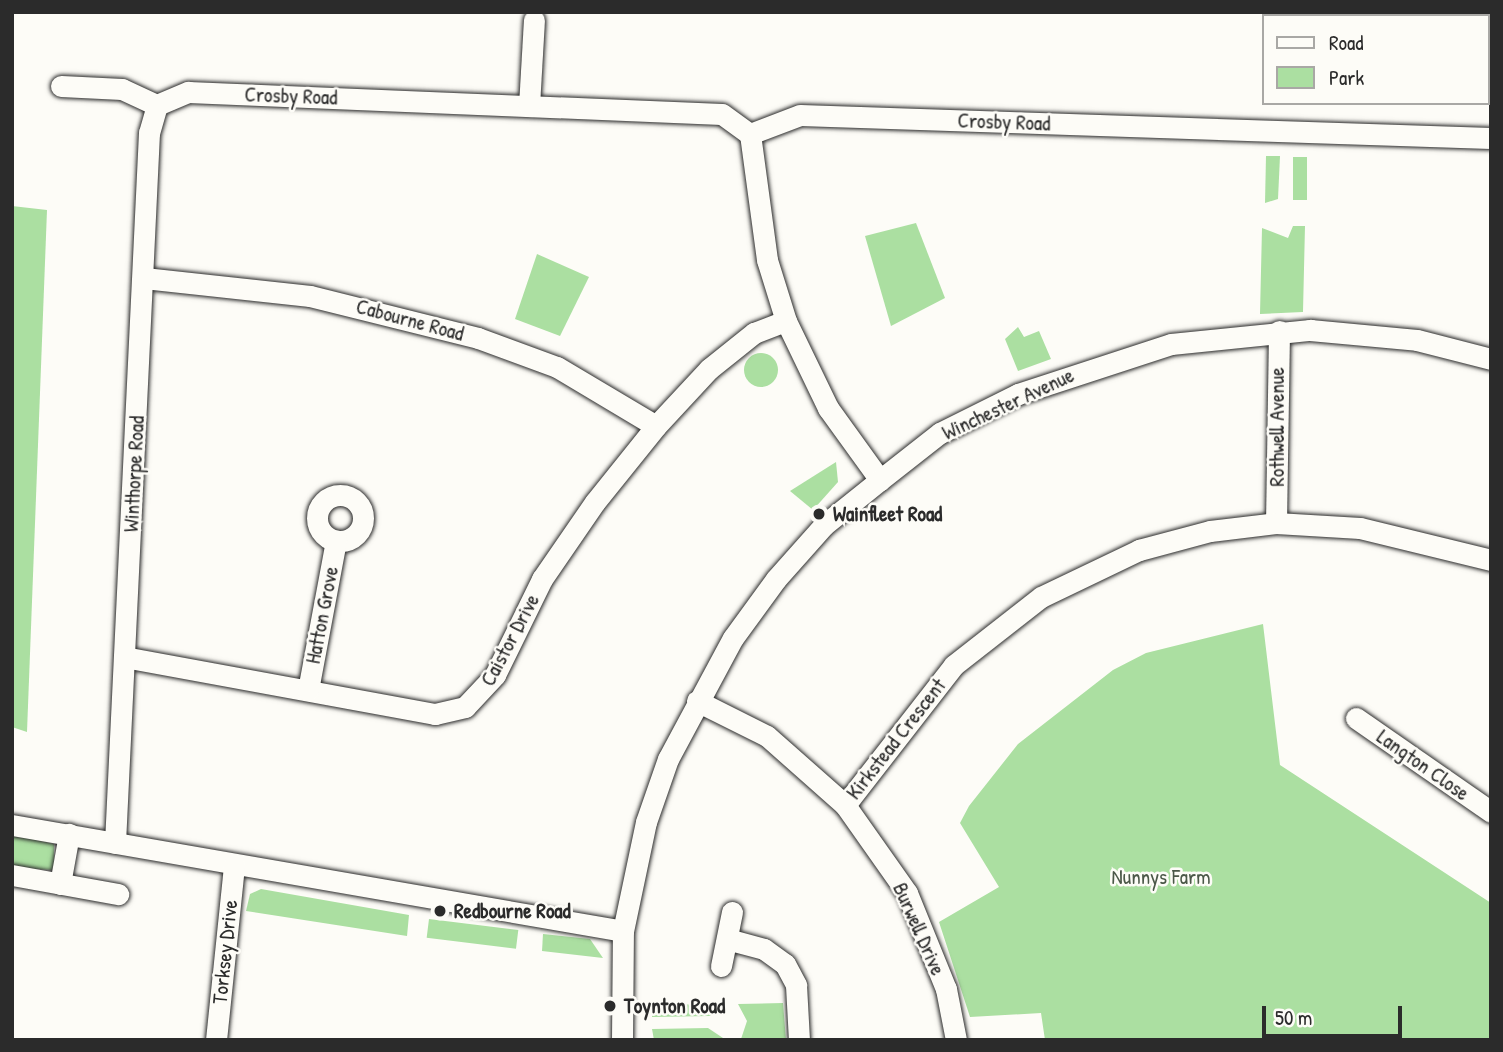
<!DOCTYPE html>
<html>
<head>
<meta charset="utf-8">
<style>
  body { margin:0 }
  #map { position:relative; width:1503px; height:1052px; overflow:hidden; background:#fdfcf7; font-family:"Patrick Hand",sans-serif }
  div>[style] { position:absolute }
  .green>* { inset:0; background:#abdfa1; transform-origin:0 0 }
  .round { border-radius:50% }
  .roads { filter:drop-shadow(0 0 2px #2b2b2b) drop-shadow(0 0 2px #2b2b2b) }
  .minor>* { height:21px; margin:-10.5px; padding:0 10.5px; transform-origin:10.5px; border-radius:10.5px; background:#fdfcf7 }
  .minor>.ring { margin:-10.5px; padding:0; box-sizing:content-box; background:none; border:21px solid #fdfcf7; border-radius:50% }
  .dots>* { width:19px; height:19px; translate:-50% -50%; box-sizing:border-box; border:4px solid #fdfcf7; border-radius:50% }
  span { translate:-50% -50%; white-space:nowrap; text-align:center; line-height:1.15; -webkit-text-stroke:5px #fdfcf7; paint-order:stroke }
  .street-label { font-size:21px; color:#2b2b2b }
  .poi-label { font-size:21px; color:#2b2b2b; font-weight:700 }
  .left { translate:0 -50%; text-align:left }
  .park-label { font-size:21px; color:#4b5848 }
  .frame { position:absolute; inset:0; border:14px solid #2b2b2b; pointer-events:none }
  .legend { position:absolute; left:1262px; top:14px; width:228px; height:91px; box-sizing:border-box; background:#fdfcf7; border:2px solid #a9a8a5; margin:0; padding:9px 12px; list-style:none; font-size:21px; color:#2b2b2b }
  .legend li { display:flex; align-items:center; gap:14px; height:35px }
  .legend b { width:35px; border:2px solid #a9a8a5 }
  .scale { position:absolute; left:1262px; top:1006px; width:140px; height:32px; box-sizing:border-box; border:4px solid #2b2b2b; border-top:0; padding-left:9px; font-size:21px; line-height:24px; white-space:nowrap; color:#2b2b2b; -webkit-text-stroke:5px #fdfcf7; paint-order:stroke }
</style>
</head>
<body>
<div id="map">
  <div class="green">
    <div style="clip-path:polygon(1266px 156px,1280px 156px,1278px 199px,1265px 203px)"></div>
    <div style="left:1293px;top:157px;width:14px;height:43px"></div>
    <div style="clip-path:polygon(12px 206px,47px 210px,27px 732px,12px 727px)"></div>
    <div style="clip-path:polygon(916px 223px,945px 298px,891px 326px,865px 236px)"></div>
    <div style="clip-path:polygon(1293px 226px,1305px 226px,1303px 312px,1260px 314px,1262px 228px,1288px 238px)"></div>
    <div style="clip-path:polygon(537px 254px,589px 277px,560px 336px,515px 319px)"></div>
    <div style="clip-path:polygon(1018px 327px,1024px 337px,1039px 331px,1051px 359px,1018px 371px,1005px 339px)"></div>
    <div class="round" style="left:744px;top:353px;width:34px;height:34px"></div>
    <div style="clip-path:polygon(836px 462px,838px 482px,813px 510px,790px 491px)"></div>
    <div style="clip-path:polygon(1263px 624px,1280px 765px,1491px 903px,1491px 1040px,1045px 1040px,1041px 1013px,970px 1017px,939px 922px,999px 887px,960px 823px,969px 806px,1018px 744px,1113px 670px,1146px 653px)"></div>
    <div style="clip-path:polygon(12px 834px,54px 844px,54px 870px,12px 868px)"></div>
    <div style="clip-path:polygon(261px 889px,409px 915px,407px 936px,246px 911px,250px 894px)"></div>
    <div style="left:429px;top:919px;width:90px;height:19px;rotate:7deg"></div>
    <div style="clip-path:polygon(543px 934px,590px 939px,603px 958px,542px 951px)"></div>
    <div style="clip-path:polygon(783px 1003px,786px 1040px,741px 1039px,747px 1021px,738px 1004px)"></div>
    <div style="clip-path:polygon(652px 1004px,722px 1005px,710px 1016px,652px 1017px)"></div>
    <div style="clip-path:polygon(708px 1028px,723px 1038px,654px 1040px,652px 1029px)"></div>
  </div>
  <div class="roads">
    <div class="minor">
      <div style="left:61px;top:86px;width:61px;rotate:2.8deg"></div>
      <div style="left:122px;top:89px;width:38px;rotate:25deg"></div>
      <div style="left:157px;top:105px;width:34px;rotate:-23deg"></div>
      <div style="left:188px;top:92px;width:534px;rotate:2.36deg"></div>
      <div style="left:722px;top:114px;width:34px;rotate:36deg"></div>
      <div style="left:750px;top:134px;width:53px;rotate:-20.8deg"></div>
      <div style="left:800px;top:115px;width:691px;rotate:1.91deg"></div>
      <div style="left:529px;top:106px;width:86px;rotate:-86.7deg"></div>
      <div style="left:750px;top:134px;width:127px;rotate:82.3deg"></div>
      <div style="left:767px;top:260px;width:64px;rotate:72.7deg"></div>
      <div style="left:786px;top:321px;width:97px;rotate:64.2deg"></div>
      <div style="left:828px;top:408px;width:89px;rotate:54.2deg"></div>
      <div style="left:144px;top:278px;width:167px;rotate:6.2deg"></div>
      <div style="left:310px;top:296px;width:173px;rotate:14deg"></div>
      <div style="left:478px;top:338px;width:84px;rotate:20.2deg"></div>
      <div style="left:557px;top:367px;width:115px;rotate:30.8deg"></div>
      <div class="ring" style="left:317px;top:495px;width:25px;height:25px"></div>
      <div style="left:1276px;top:523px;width:192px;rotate:-89.1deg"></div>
      <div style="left:124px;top:657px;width:316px;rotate:10.4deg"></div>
      <div style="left:435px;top:714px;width:31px;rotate:-13deg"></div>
      <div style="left:465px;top:707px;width:44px;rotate:-46.8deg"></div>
      <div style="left:495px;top:675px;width:107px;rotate:-63.9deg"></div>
      <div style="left:542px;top:579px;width:93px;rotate:-55.5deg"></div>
      <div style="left:595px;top:502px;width:97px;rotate:-51.2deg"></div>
      <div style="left:656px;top:426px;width:78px;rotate:-47.1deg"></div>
      <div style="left:709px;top:369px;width:58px;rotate:-38.7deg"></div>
      <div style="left:754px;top:333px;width:34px;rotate:-21deg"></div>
      <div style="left:308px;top:690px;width:152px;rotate:-79.4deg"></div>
      <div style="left:697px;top:701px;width:78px;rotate:26.6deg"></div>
      <div style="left:767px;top:736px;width:104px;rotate:41.5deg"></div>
      <div style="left:845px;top:805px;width:108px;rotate:54.8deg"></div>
      <div style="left:907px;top:893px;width:104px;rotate:67.9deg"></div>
      <div style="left:946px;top:989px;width:52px;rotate:78.9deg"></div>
      <div style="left:1356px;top:718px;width:165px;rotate:34.8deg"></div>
      <div style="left:845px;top:805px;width:177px;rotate:-52.1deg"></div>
      <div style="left:954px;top:665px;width:110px;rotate:-38deg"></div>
      <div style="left:1041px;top:597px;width:109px;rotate:-25.6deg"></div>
      <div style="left:1139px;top:550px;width:73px;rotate:-15deg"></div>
      <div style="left:1210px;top:531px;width:66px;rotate:-6.9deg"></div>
      <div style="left:1276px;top:523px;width:84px;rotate:3.4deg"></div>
      <div style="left:1360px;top:528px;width:135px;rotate:13.7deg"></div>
      <div style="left:12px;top:825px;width:620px;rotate:9.84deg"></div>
      <div style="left:115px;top:843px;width:711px;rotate:-87.26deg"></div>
      <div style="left:149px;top:133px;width:29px;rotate:-74deg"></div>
      <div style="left:12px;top:875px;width:108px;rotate:10.2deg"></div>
      <div style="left:60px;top:884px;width:51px;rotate:-79.8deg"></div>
      <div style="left:727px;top:939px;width:38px;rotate:15deg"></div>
      <div style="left:764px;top:949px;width:26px;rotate:36deg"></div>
      <div style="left:785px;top:964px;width:24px;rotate:62deg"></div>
      <div style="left:796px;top:985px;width:55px;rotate:86.9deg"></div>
      <div style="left:721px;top:966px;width:55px;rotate:-78.5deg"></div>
      <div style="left:216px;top:1040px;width:176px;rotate:-84.1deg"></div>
      <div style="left:622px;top:1040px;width:109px;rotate:-89.5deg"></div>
      <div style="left:623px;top:931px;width:111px;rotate:-78.1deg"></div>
      <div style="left:646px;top:822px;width:67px;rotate:-70.8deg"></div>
      <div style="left:668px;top:759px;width:137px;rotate:-61.8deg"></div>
      <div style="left:733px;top:638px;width:73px;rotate:-53.9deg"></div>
      <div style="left:776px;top:579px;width:72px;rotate:-48.4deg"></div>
      <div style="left:824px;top:525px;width:72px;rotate:-38.8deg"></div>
      <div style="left:880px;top:480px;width:76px;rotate:-38.1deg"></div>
      <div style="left:940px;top:433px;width:87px;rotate:-26.6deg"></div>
      <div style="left:1018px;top:394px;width:161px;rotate:-18.1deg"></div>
      <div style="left:1171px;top:344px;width:140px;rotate:-5.8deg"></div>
      <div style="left:1310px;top:330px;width:107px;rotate:5.3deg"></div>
      <div style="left:1417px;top:340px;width:76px;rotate:14.4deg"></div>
    </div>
  </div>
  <div class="dots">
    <div style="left:819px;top:514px;background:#2b2b2b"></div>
    <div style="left:440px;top:911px;background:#2b2b2b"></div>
    <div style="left:610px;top:1006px;background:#2b2b2b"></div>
  </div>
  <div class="street-label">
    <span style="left:291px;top:96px;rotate:2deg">Crosby Road</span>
    <span style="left:1004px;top:122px;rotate:2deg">Crosby Road</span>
    <span style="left:410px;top:320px;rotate:15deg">Cabourne Road</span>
    <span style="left:1008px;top:404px;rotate:-25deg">Winchester Avenue</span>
    <span style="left:1277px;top:427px;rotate:-90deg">Rothwell Avenue</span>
    <span style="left:134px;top:474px;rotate:-87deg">Winthorpe Road</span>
    <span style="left:322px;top:615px;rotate:-79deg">Hatton Grove</span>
    <span style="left:510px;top:640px;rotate:-62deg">Caistor Drive</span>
    <span style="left:896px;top:739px;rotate:-52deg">Kirkstead Crescent</span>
    <span style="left:1423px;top:765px;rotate:35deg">Langton Close</span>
    <span style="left:919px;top:929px;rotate:66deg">Burwell Drive</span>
    <span style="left:225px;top:952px;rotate:-84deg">Torksey Drive</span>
  </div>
  <div class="poi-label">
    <span class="left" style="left:833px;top:514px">Wainfleet Road</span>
    <span class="left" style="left:454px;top:911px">Redbourne Road</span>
    <span class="left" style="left:624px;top:1006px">Toynton Road</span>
  </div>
  <div class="park-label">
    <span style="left:1161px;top:877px">Nunnys Farm</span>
  </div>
  <div class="frame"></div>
  <ul class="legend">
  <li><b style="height:9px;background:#fdfcf7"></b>Road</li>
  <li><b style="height:19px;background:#abdfa1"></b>Park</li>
  </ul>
  <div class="scale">50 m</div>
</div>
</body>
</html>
